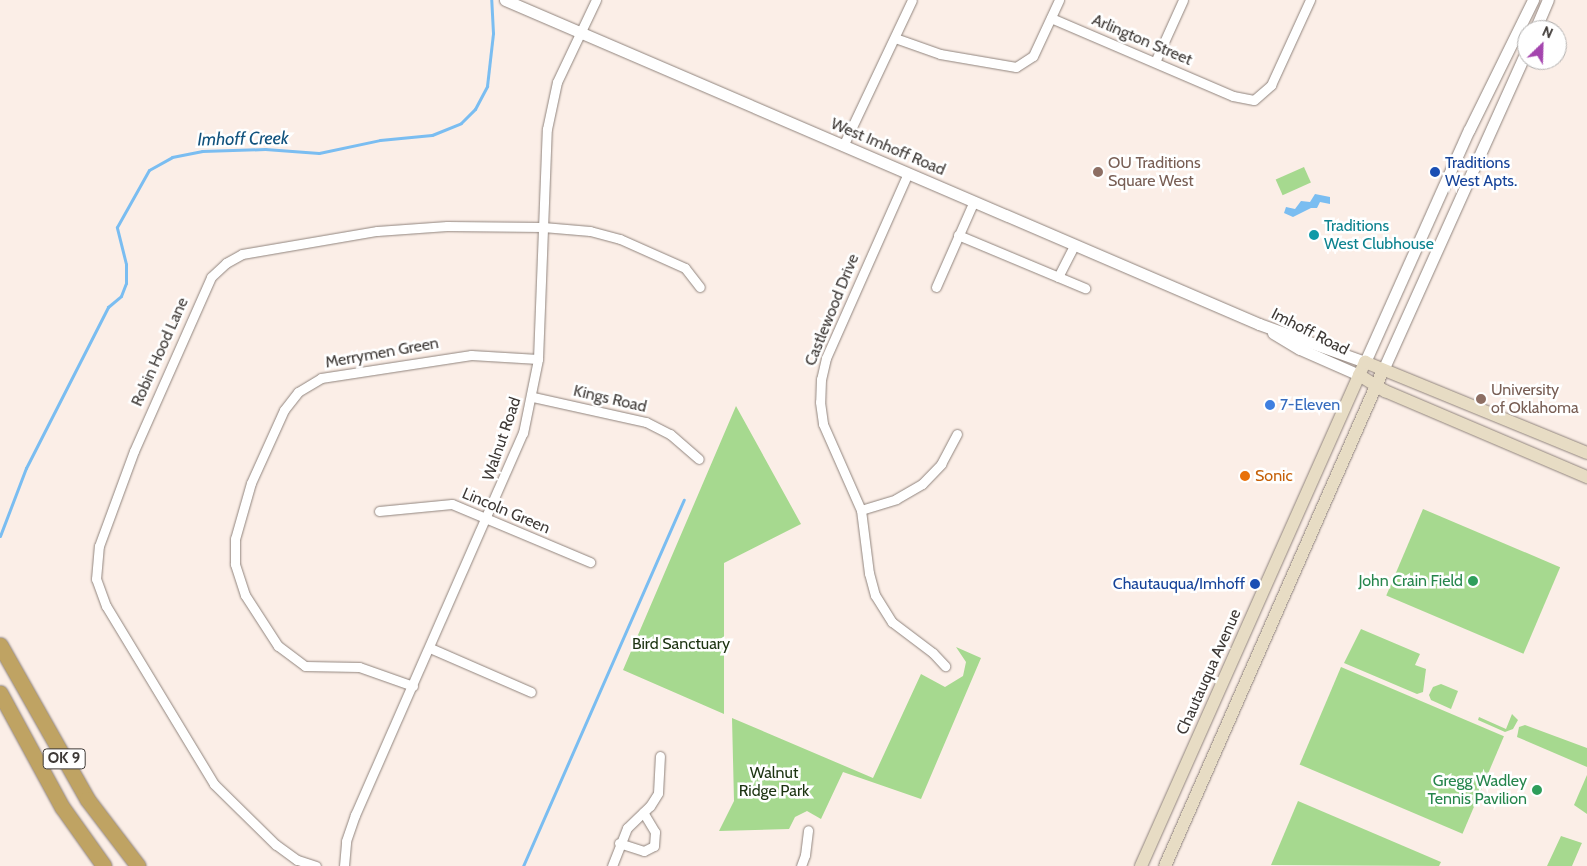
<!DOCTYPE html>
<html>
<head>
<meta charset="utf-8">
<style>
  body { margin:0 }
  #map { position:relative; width:1587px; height:866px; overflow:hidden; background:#fbeee7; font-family:Cabin,sans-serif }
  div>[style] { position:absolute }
  .green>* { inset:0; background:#a6d98f; transform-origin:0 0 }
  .water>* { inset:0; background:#7abdf1 }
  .stream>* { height:3px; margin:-1.5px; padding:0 1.5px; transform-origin:1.5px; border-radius:1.5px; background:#7abdf1 }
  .roads { filter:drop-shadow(0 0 1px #90847d) drop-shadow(0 0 1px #90847d) }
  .minor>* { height:9px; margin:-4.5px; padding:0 4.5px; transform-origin:4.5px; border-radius:4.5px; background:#fff }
  .tertiary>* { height:11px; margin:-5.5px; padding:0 5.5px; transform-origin:5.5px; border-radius:5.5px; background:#fff }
  .secondary>* { height:12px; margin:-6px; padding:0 6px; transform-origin:6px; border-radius:6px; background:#e7dcc4 }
  .trunk>* { height:15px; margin:-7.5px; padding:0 7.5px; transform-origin:7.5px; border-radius:7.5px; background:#bfa363 }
  .dots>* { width:14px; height:14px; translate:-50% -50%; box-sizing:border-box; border:2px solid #fff; border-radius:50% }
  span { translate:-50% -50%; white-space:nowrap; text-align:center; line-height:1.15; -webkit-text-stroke:5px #fff; paint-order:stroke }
  .shield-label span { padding:1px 4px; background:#fff; border:1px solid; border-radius:4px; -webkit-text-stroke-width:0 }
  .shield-label { font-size:15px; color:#3e3936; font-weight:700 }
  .street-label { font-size:16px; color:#3e3936 }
  .education-label { font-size:16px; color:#785e54 }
  .left { translate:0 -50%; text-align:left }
  .transit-label { font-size:16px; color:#164399 }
  .right { translate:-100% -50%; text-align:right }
  .culture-label { font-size:16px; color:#0d838f }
  .shop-label { font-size:16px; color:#366cbe }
  .food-label { font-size:16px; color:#c56008 }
  .leisure-label { font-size:16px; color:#27864d }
  .park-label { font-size:16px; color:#1c3311 }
  .water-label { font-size:18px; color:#11527d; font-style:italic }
  .north { position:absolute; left:1517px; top:20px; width:50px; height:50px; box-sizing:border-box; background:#fff; border:1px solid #b2b0af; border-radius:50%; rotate:24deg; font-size:14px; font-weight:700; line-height:20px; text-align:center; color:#3e3936 }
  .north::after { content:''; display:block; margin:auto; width:18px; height:22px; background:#a445ae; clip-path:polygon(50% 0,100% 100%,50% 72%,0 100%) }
</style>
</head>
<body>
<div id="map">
  <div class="green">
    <div style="left:1304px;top:167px;width:17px;height:31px;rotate:66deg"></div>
    <div style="clip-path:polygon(736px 406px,801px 524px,724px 563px,724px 714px,623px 670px)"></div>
    <div style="left:1423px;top:509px;width:149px;height:94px;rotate:23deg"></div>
    <div style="clip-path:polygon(1361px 629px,1420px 654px,1415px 665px,1426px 669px,1423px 692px,1417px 694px,1344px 663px)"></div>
    <div style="clip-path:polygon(956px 647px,981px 658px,921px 799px,843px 772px,821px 819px,807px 811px,795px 817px,789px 829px,719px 831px,734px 801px,732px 718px,873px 778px,921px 674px,945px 687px,963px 676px,966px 662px)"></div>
    <div style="left:1341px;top:667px;width:177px;height:106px;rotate:23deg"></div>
    <div style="clip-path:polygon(1441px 684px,1458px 691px,1451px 709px,1431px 700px,1429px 695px,1433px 687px)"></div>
    <div style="clip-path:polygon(1512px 714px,1518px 720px,1513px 729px,1505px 732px,1478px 720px,1479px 717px,1506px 729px)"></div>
    <div style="clip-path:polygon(1525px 725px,1587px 748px,1587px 767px,1517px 737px,1519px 727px)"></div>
    <div style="clip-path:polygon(1587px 775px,1587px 814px,1574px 805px)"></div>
    <div style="clip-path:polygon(1298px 801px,1441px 862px,1439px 866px,1271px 865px)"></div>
    <div style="clip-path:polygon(1561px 836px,1582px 843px,1581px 845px,1572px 866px,1547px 866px)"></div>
  </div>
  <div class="water">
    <div style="clip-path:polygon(1315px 194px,1330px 197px,1330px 204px,1320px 202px,1317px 208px,1311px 208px,1293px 217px,1284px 213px,1286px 207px,1295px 209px,1301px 201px,1310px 202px)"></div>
  </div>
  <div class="stream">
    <div style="left:0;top:536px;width:73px;rotate:-69.1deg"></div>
    <div style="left:26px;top:468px;width:181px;rotate:-63deg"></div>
    <div style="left:108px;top:307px;width:17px;rotate:-40deg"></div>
    <div style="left:121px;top:296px;width:14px;rotate:-69deg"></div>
    <div style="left:126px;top:283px;width:19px;rotate:-90deg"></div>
    <div style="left:126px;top:264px;width:38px;rotate:-104deg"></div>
    <div style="left:117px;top:227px;width:65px;rotate:-60.7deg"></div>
    <div style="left:149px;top:170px;width:26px;rotate:-29deg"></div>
    <div style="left:172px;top:157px;width:31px;rotate:-11deg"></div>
    <div style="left:202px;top:151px;width:63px;rotate:-1.8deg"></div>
    <div style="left:265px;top:149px;width:54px;rotate:4.2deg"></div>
    <div style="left:319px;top:153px;width:62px;rotate:-12deg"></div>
    <div style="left:380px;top:140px;width:52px;rotate:-5.5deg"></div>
    <div style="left:432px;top:135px;width:31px;rotate:-22deg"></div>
    <div style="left:461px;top:123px;width:20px;rotate:-45deg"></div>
    <div style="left:475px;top:109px;width:26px;rotate:-62deg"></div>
    <div style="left:487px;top:86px;width:53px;rotate:-83.5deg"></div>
    <div style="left:493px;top:33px;width:33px;rotate:-93deg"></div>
    <div style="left:523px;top:866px;width:400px;rotate:-66.3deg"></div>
  </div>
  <div class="roads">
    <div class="minor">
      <div style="left:1051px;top:18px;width:198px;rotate:23.2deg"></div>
      <div style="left:1233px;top:96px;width:21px;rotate:11deg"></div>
      <div style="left:1254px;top:100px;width:23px;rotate:-41deg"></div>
      <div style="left:1271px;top:85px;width:94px;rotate:-65.4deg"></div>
      <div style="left:895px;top:38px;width:48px;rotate:19.6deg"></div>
      <div style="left:940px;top:54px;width:77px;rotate:9.7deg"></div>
      <div style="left:1016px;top:67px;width:20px;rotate:-33deg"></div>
      <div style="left:1033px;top:56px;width:62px;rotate:-65.1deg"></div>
      <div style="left:1155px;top:62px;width:68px;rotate:-65.7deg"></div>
      <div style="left:843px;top:146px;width:161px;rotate:-64.7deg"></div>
      <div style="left:908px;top:173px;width:202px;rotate:113.9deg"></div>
      <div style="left:826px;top:358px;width:22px;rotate:103deg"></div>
      <div style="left:821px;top:379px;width:23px;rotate:92deg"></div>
      <div style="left:820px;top:402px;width:22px;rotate:82deg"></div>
      <div style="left:823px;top:424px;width:94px;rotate:66.2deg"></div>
      <div style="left:861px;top:510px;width:64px;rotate:82.8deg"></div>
      <div style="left:869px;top:573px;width:23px;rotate:75deg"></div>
      <div style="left:875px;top:595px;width:32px;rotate:58deg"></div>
      <div style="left:892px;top:622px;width:51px;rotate:37.1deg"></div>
      <div style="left:933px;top:653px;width:18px;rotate:47deg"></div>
      <div style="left:958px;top:235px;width:138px;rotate:22.7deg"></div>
      <div style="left:1058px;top:277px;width:36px;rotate:-63deg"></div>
      <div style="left:936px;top:287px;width:94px;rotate:-66.2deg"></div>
      <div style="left:533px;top:397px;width:116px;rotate:12.5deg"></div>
      <div style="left:646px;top:422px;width:27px;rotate:27deg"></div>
      <div style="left:670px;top:434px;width:38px;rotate:41deg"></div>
      <div style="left:861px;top:510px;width:37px;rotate:-17deg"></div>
      <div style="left:896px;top:499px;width:30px;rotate:-30deg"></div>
      <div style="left:922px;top:484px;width:28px;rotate:-46deg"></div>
      <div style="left:941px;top:464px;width:34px;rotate:-62deg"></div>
      <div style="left:379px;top:511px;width:73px;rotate:-5.5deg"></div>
      <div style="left:452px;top:504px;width:150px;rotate:22.8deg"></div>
      <div style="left:430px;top:648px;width:110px;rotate:23.5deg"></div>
      <div style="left:413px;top:686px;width:57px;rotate:-160.6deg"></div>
      <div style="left:359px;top:667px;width:54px;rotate:-178.9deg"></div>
      <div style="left:305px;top:666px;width:34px;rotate:-143deg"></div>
      <div style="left:278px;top:646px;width:61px;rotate:-122.9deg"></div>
      <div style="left:245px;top:595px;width:33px;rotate:-108deg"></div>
      <div style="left:235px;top:564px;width:25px;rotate:-90deg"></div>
      <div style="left:235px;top:539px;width:58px;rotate:-74.1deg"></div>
      <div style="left:251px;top:483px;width:80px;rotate:-65.7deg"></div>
      <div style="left:284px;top:410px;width:23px;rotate:-52deg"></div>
      <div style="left:298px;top:392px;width:27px;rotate:-31deg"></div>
      <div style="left:321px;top:378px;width:152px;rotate:-8.7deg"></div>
      <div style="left:471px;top:355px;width:67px;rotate:3.4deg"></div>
      <div style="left:619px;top:843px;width:26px;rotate:18deg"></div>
      <div style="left:644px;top:851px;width:11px;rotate:-27deg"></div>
      <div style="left:654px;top:846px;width:14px;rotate:-86deg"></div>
      <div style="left:655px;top:832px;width:23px;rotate:-121deg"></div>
      <div style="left:316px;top:866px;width:20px;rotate:-162deg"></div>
      <div style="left:297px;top:860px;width:26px;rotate:-144deg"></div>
      <div style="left:276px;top:845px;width:87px;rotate:-135.5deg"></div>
      <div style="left:214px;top:784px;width:208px;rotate:-121.2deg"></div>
      <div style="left:106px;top:606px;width:29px;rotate:-110deg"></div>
      <div style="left:96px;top:579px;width:33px;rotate:-85deg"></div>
      <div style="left:99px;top:546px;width:101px;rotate:-69.8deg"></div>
      <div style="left:134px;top:451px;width:190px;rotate:-66.1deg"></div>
      <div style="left:211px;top:277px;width:21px;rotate:-43deg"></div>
      <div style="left:226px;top:263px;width:18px;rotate:-29deg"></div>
      <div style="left:242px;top:254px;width:137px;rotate:-9.7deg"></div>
      <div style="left:377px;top:231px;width:70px;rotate:-4.1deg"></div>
      <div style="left:447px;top:226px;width:96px;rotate:0.6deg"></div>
      <div style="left:543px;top:227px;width:47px;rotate:4.9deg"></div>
      <div style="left:590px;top:231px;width:31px;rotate:15deg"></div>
      <div style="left:620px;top:239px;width:71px;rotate:24deg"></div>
      <div style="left:685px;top:268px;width:24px;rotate:52deg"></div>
      <div style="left:344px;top:866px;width:25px;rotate:-85deg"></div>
      <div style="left:346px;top:841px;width:28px;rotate:-71deg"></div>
      <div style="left:355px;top:815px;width:417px;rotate:-66.3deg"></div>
      <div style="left:523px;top:433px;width:76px;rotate:-78.5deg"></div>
      <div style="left:538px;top:359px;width:230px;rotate:-87.8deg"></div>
      <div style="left:547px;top:129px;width:48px;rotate:-78deg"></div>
      <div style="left:557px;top:82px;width:91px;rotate:-64.6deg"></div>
      <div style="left:612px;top:866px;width:41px;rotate:-68.5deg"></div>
      <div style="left:627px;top:828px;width:32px;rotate:-44deg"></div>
      <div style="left:650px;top:806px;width:15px;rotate:-58deg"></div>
      <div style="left:658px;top:793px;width:37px;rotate:-87deg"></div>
      <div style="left:801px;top:866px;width:12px;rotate:-70deg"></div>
      <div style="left:805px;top:855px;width:25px;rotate:-83deg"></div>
    </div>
    <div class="tertiary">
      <div style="left:505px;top:0;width:821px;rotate:23.25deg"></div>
      <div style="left:1259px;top:324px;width:113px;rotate:19.7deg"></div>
      <div style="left:1365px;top:362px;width:254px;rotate:-65.9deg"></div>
      <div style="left:1469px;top:130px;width:145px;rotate:-63.8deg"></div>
      <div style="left:1535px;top:30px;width:33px;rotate:-67deg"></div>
      <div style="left:1273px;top:333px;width:31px;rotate:31deg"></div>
      <div style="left:1300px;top:349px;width:64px;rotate:23.8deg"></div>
      <div style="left:1383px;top:370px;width:352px;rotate:-65.8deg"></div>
    </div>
    <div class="secondary">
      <div style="left:1359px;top:375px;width:31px;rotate:32deg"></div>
      <div style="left:1385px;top:391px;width:220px;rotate:23.1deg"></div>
      <div style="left:1141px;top:866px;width:552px;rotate:-66.04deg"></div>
      <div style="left:1365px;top:362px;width:240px;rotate:22.3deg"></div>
      <div style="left:1165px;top:866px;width:542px;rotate:-66.27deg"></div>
    </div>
    <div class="trunk">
      <div style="left:0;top:645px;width:177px;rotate:60.5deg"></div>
      <div style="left:87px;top:799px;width:84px;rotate:52.7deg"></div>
      <div style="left:0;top:693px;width:130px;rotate:61.5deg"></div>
      <div style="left:62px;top:807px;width:72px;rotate:54.6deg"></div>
    </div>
  </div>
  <div class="dots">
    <div style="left:1098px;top:172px;background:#8d6e63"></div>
    <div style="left:1435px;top:172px;background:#1a4fb4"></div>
    <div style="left:1314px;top:235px;background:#0f9aa8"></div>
    <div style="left:1481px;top:399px;background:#8d6e63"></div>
    <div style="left:1270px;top:405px;background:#3f7fe0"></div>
    <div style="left:1245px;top:476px;background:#e8710a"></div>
    <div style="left:1473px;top:581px;background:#2e9e5b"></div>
    <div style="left:1255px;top:584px;background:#1a4fb4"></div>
    <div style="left:1537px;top:790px;background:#2e9e5b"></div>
  </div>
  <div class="shield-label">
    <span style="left:64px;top:759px">OK 9</span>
  </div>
  <div class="street-label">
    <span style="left:1142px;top:40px;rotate:23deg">Arlington Street</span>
    <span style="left:888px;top:147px;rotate:23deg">West Imhoff Road</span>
    <span style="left:832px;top:310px;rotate:-68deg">Castlewood Drive</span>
    <span style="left:1310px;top:332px;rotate:27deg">Imhoff Road</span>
    <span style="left:160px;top:352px;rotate:-66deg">Robin Hood Lane</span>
    <span style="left:382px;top:353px;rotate:-10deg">Merrymen Green</span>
    <span style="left:610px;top:399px;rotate:13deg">Kings Road</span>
    <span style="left:502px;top:439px;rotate:-71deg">Walnut Road</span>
    <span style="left:506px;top:511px;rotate:23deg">Lincoln Green</span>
    <span style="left:1209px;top:672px;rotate:-66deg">Chautauqua Avenue</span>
  </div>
  <div class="education-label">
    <span class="left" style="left:1108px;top:172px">OU Traditions<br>Square West</span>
    <span class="left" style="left:1491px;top:399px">University<br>of Oklahoma</span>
  </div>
  <div class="transit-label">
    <span class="left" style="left:1445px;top:172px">Traditions<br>West Apts.</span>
    <span class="right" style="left:1245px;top:584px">Chautauqua/Imhoff</span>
  </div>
  <div class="culture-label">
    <span class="left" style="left:1324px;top:235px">Traditions<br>West Clubhouse</span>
  </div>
  <div class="shop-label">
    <span class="left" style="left:1280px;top:405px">7-Eleven</span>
  </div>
  <div class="food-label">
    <span class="left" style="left:1255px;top:476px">Sonic</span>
  </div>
  <div class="leisure-label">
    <span class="right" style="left:1463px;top:581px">John Crain Field</span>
    <span class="right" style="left:1527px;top:790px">Gregg Wadley<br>Tennis Pavilion</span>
  </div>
  <div class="park-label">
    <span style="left:681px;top:644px">Bird Sanctuary</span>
    <span style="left:774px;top:782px">Walnut<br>Ridge Park</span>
  </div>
  <div class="water-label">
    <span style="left:243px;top:139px;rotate:-1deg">Imhoff Creek</span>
  </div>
  <div class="north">N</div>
</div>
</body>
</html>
